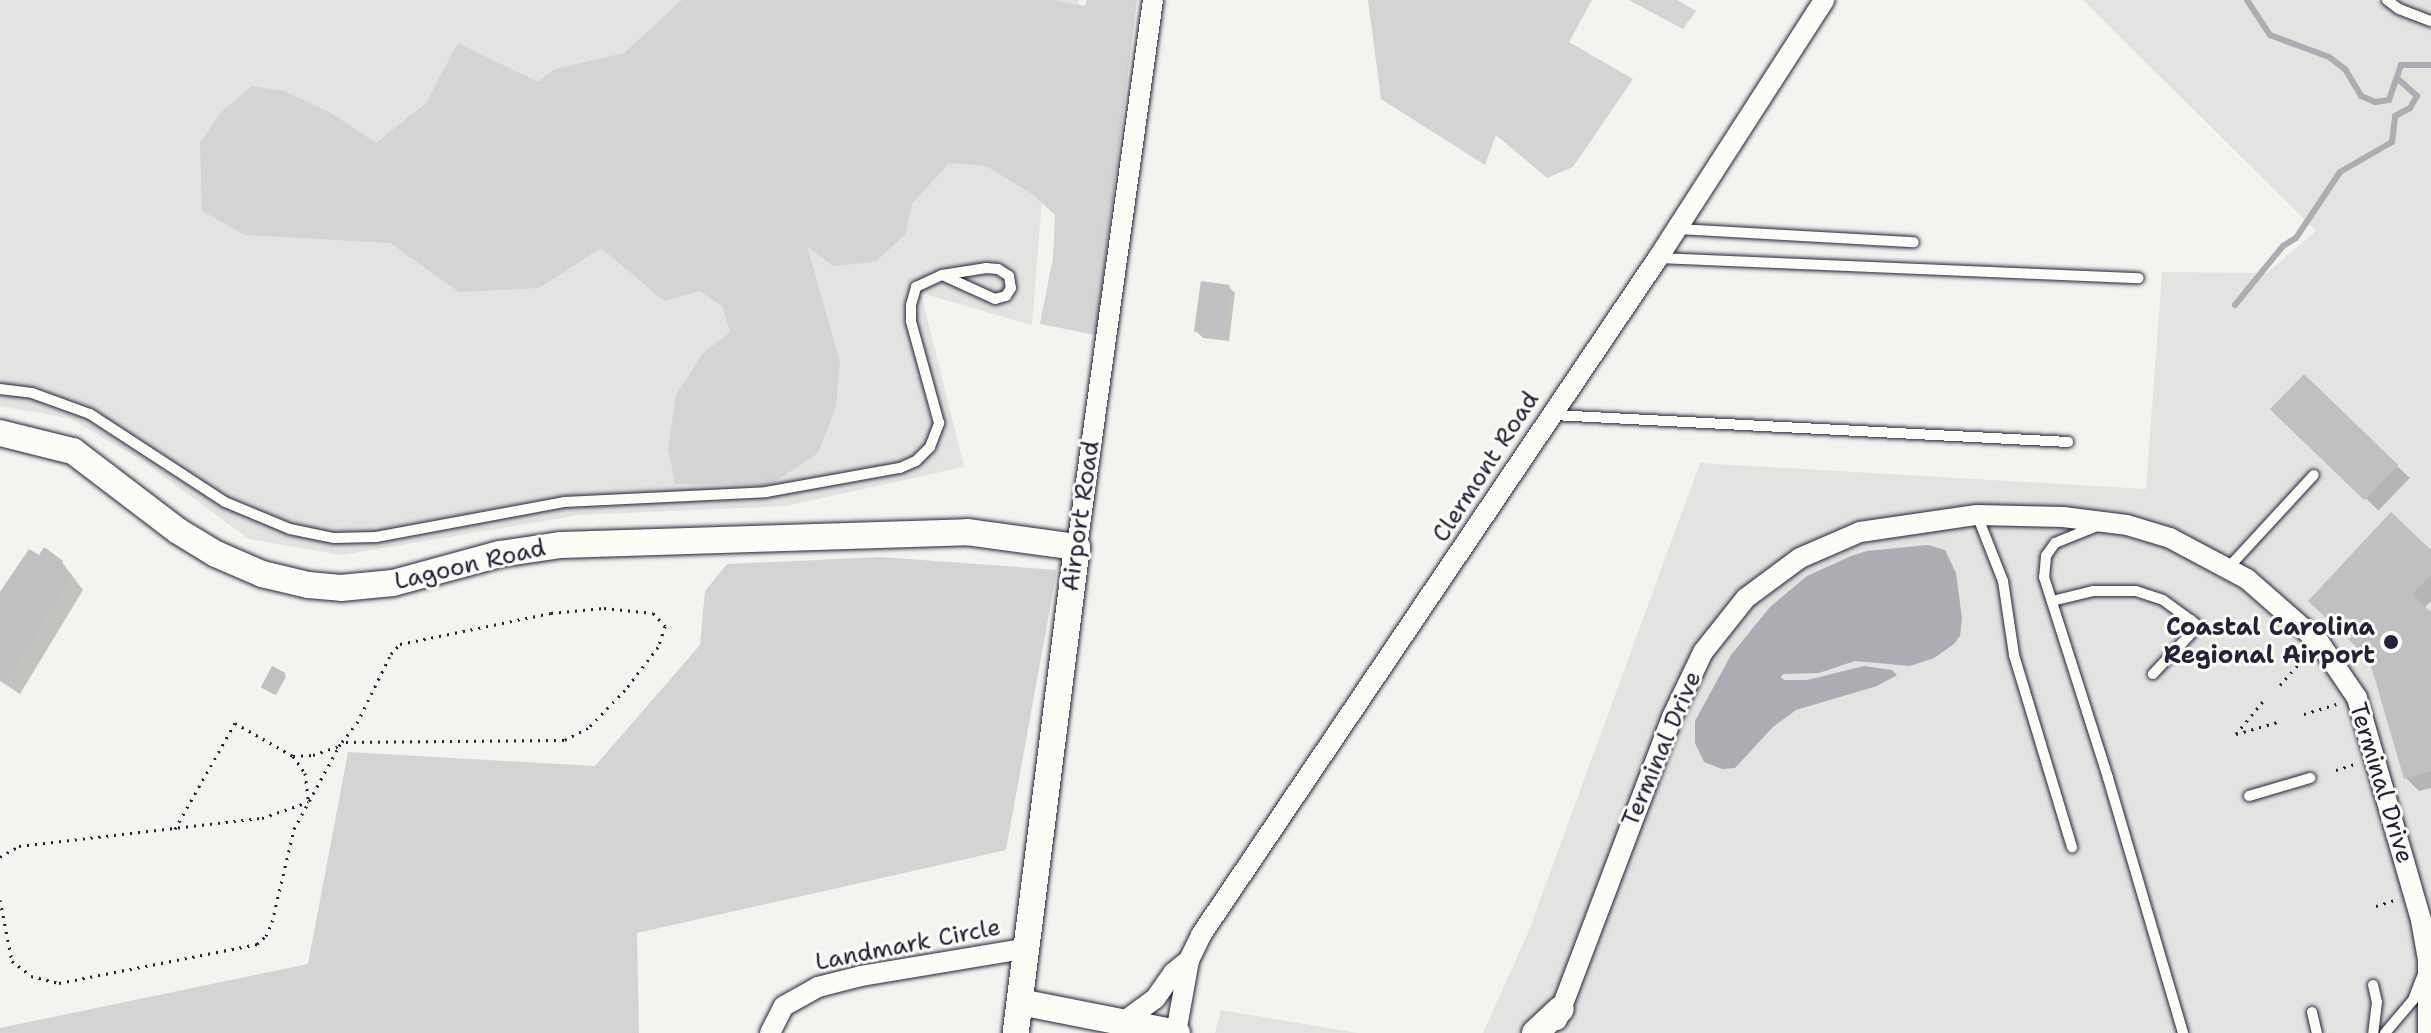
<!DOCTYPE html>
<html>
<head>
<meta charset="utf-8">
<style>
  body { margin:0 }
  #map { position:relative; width:2431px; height:1033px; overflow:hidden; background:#f4f3ef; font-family:"Shantell Sans",sans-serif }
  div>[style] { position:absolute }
  .built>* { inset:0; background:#e4e3e2 }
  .green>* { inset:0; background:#d5d4d5 }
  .water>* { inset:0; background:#acacb2 }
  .shadow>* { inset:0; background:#0003; transform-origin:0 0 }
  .stream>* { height:6px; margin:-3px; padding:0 3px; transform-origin:3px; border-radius:3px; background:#acacb2 }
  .building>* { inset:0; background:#c0bfc2; transform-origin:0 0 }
  .path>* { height:3px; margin-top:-1.5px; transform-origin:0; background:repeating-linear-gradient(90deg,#22223b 0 2px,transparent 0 8px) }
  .roads { filter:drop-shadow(0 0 2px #22223b) drop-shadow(0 0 2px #22223b) }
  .service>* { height:10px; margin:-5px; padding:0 5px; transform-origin:5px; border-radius:5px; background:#fdfcf7 }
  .minor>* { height:20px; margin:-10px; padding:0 10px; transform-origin:10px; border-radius:10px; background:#fdfcf7 }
  .tertiary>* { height:26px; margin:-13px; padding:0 13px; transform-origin:13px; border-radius:13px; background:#fdfcf7 }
  .dots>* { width:22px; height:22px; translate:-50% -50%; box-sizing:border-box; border:4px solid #fdfcf7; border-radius:50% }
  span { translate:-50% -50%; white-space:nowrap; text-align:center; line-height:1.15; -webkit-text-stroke:6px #fdfcf7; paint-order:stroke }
  .street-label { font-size:24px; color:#22223b }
  .poi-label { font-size:24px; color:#22223b; font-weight:700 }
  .right { translate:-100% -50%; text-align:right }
</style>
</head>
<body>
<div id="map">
  <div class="built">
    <div style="clip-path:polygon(0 0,1079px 0,1069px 80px,1045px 162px,1032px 325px,921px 293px,964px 467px,786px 506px,580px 515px,341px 555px,249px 539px,140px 459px,69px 418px,0 406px)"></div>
    <div style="clip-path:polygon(2083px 0,2431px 0,2431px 1033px,1483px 1033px,1528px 933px,1700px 463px,2146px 489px,2162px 272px,2267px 273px,2316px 231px)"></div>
    <div style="clip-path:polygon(1221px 1010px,1357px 1033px,1215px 1033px)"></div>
  </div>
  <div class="green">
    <div style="clip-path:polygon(682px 0,1055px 0,1085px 6px,1087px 0,1137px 0,1096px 335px,1040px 324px,1053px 257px,1055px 215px,1032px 194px,986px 166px,949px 163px,912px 204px,905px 235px,875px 262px,833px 266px,807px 246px,840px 362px,836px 407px,818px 453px,770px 485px,675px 484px,668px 448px,676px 395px,703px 353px,730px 332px,723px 307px,700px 291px,664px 301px,601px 248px,539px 288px,459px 292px,390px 243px,245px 235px,202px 211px,200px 143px,221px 112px,252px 86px,284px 91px,331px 113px,376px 143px,426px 103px,458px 43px,538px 82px,555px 69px,624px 53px)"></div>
    <div style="clip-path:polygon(1368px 0,1592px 0,1569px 42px,1633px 79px,1573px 167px,1547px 178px,1496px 135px,1485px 165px,1381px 99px)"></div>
    <div style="clip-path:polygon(1629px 0,1677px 0,1696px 11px,1683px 29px)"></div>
    <div style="clip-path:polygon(881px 557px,1057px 570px,1006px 850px,637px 933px,639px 1033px,0 1033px,0 1028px,308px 964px,348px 752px,595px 766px,700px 645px,705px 591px,727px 564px)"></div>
  </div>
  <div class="water">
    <div style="clip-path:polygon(1928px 545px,1945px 550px,1956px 573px,1962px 618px,1960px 636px,1954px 644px,1934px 658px,1910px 666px,1855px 661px,1819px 673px,1783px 674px,1781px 677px,1784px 680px,1807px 680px,1864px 666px,1892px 670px,1897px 675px,1877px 686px,1796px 710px,1773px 727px,1735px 768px,1722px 769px,1704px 762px,1695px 743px,1695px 721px,1731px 655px,1770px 607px,1807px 576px,1851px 556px,1867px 551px)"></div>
  </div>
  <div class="shadow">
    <div style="clip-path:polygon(1229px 287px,1235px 293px,1229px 341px,1203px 338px,1197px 332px)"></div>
    <div style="left:2304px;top:376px;width:147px;height:45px;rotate:44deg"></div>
    <div style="clip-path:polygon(2431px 552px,2431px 601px,2424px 608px,2431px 615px,2431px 788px,2419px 791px,2406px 778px,2371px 659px)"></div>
    <div style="clip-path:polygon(39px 558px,62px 562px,83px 590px,20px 694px,0 681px,0 596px)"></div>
    <div style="clip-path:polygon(284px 674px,286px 677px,276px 695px,265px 689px)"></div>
  </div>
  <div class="stream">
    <div style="left:2247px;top:0;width:42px;rotate:56.7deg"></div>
    <div style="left:2270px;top:35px;width:63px;rotate:20.4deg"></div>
    <div style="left:2329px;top:57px;width:20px;rotate:37deg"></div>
    <div style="left:2345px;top:69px;width:31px;rotate:59deg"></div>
    <div style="left:2361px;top:96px;width:15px;rotate:23deg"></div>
    <div style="left:2375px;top:102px;width:14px;rotate:-8deg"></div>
    <div style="left:2389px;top:100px;width:37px;rotate:-71deg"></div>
    <div style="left:2401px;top:65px;width:30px"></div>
    <div style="left:2235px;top:305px;width:76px;rotate:-50.9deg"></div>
    <div style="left:2283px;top:246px;width:15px;rotate:-32deg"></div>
    <div style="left:2296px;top:238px;width:79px;rotate:-56.3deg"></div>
    <div style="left:2340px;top:172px;width:60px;rotate:-30deg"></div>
    <div style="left:2392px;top:142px;width:26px;rotate:-83deg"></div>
    <div style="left:2395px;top:116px;width:17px;rotate:-28deg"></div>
    <div style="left:2410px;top:108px;width:14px;rotate:-60deg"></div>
    <div style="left:2417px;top:96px;width:27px;rotate:-138deg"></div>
  </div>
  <div class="building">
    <div style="left:1201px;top:281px;width:29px;height:51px;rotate:8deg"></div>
    <div style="left:2304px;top:374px;width:131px;height:49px;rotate:44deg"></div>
    <div style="clip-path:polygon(2391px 512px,2431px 550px,2431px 575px,2412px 594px,2431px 612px,2431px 771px,2404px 779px,2369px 659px,2308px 601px)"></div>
    <div style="clip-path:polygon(44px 547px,63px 561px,59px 567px,72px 575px,6px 683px,0 679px,0 592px,29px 549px,39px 555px)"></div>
    <div style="left:272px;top:666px;width:15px;height:24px;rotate:28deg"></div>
  </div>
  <div class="path">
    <div style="left:2280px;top:685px;width:36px;rotate:-48deg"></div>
    <div style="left:2304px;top:714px;width:34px;rotate:-17deg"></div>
    <div style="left:2236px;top:734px;width:47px;rotate:-16.1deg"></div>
    <div style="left:2236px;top:734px;width:44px;rotate:-50.5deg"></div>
    <div style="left:293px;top:756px;width:20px;rotate:-3deg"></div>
    <div style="left:313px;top:755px;width:28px;rotate:-19deg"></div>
    <div style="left:2336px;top:770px;width:20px;rotate:-18deg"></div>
    <div style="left:175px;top:829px;width:122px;rotate:-60.5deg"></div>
    <div style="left:235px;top:723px;width:67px;rotate:29.6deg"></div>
    <div style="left:293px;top:756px;width:21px;rotate:55deg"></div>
    <div style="left:305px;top:773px;width:26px;rotate:83deg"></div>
    <div style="left:0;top:857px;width:22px;rotate:-30deg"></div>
    <div style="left:19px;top:846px;width:245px;rotate:-6.6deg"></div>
    <div style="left:262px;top:818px;width:49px;rotate:-19.2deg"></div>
    <div style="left:0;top:900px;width:62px;rotate:78.9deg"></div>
    <div style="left:12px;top:961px;width:24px;rotate:38deg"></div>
    <div style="left:31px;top:976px;width:29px;rotate:14deg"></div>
    <div style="left:59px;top:983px;width:202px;rotate:-11.1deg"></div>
    <div style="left:257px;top:944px;width:12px;rotate:-42deg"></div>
    <div style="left:266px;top:936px;width:15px;rotate:-67deg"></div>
    <div style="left:272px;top:922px;width:96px;rotate:-76.7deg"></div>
    <div style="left:294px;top:829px;width:94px;rotate:-61.5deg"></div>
    <div style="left:339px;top:746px;width:5px;rotate:-53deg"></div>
    <div style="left:342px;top:742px;width:24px;rotate:-52deg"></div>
    <div style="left:357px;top:723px;width:77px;rotate:-63.8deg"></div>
    <div style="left:391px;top:654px;width:13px;rotate:-48deg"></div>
    <div style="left:400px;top:644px;width:154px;rotate:-11.6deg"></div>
    <div style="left:551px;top:613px;width:53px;rotate:-5.4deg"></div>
    <div style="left:604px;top:608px;width:49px;rotate:5.8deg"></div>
    <div style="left:653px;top:613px;width:18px;rotate:47deg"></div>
    <div style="left:665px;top:626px;width:22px;rotate:108deg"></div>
    <div style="left:658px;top:647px;width:54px;rotate:127.5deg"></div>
    <div style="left:625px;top:690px;width:53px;rotate:134.2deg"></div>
    <div style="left:588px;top:728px;width:27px;rotate:153deg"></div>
    <div style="left:564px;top:740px;width:222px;rotate:179.5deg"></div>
    <div style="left:2376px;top:906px;width:20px;rotate:-18deg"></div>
  </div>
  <div class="roads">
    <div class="service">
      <div style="left:2387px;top:0;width:15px;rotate:37deg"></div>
      <div style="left:2399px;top:9px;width:34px;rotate:21deg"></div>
      <div style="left:1678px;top:229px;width:236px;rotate:3.2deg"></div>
      <div style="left:1658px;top:258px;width:481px;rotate:2.4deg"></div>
      <div style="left:0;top:389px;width:32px;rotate:7deg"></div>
      <div style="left:32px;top:393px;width:62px;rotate:19.9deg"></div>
      <div style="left:90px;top:414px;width:161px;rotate:33.1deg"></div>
      <div style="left:225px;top:502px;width:70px;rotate:22.6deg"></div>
      <div style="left:290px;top:529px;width:45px;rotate:11.6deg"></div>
      <div style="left:334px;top:538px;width:42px;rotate:-1.4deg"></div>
      <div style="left:376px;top:537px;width:191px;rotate:-10.5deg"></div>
      <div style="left:564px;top:502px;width:202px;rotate:-2.8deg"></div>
      <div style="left:766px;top:492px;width:136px;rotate:-10.2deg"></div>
      <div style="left:900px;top:468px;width:17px;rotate:-24deg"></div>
      <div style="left:916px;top:461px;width:20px;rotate:-45deg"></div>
      <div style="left:930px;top:447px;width:26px;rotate:-69deg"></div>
      <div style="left:939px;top:423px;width:106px;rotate:-105.4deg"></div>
      <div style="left:911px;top:321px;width:16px;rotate:-90deg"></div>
      <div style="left:911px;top:305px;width:19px;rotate:-74deg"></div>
      <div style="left:916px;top:287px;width:29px;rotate:-25deg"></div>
      <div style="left:942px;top:275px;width:45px;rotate:-9deg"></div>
      <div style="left:986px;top:268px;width:12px;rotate:5deg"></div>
      <div style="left:998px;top:269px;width:13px;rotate:32deg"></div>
      <div style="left:1009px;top:276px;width:12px;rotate:81deg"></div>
      <div style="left:1011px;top:288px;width:9px;rotate:122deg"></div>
      <div style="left:1006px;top:296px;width:11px;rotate:165deg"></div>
      <div style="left:995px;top:299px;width:58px;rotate:-155.6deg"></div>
      <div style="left:1553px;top:415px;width:516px;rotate:3deg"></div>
      <div style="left:1977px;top:515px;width:71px;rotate:68.5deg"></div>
      <div style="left:2003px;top:581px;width:75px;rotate:81.5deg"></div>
      <div style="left:2014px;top:655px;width:201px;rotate:73.2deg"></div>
      <div style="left:2097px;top:526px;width:45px;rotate:158deg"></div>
      <div style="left:2055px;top:543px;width:16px;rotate:125deg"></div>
      <div style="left:2046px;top:556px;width:21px;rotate:95deg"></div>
      <div style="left:2044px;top:577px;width:211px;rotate:72.3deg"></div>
      <div style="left:2108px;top:778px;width:266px;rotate:73.6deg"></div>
      <div style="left:2229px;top:567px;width:125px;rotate:-47.3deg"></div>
      <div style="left:2052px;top:601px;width:42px;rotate:-13.7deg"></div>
      <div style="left:2093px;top:591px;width:43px"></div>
      <div style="left:2136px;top:591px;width:28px;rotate:18deg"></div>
      <div style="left:2163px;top:600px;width:34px;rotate:36deg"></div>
      <div style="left:2191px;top:620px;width:9px;rotate:41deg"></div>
      <div style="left:2198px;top:626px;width:66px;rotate:133.2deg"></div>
      <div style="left:2249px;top:796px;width:64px;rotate:-16.4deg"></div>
      <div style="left:2373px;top:985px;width:17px;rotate:77deg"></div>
      <div style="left:2377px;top:1002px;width:31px;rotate:97deg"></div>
      <div style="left:2312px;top:1012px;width:22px;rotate:77deg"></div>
      <div style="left:2385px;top:1033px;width:43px;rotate:-49.7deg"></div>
      <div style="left:2413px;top:1000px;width:26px;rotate:-69deg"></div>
    </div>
    <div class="minor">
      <div style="left:1077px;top:547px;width:552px;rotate:-82.09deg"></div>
      <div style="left:1557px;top:1020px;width:324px;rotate:-69.2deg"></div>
      <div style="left:1672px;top:717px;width:72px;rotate:-64.5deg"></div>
      <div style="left:1703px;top:652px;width:69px;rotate:-51.5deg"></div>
      <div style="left:1746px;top:598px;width:67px;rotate:-36.5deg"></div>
      <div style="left:1800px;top:558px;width:65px;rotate:-23.4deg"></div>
      <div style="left:1860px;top:532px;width:118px;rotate:-8.3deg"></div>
      <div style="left:1977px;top:515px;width:86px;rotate:1.3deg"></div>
      <div style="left:2063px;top:517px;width:64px;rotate:7.1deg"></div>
      <div style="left:2127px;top:525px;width:45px;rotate:16.8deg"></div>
      <div style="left:2170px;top:538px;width:87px;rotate:28deg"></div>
      <div style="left:2247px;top:579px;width:96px;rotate:41.2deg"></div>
      <div style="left:2319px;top:642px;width:68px;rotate:55.8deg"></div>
      <div style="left:2357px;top:698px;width:231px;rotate:73.9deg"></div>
      <div style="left:2421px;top:920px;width:40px;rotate:80deg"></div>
      <div style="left:2428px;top:959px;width:74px;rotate:90deg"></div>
      <div style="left:1123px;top:1022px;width:39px;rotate:-36deg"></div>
      <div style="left:1155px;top:999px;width:32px;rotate:-55deg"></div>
      <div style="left:1173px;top:973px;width:21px;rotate:-39deg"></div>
      <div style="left:770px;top:1033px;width:30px;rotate:-63deg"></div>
      <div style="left:784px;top:1006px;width:39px;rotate:-29deg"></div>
      <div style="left:818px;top:987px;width:44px;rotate:-14.3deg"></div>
      <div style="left:861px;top:976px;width:170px;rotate:-9.5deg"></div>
      <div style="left:1176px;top:1033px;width:74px;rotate:-79.9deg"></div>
      <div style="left:1189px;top:960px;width:28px;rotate:-64deg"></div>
      <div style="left:1201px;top:935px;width:817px;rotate:-55.98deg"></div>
      <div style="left:1658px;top:258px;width:307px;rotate:-57.2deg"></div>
    </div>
    <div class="tertiary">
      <div style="left:0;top:433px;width:75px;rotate:13.9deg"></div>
      <div style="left:73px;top:451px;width:132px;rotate:37.3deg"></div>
      <div style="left:178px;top:531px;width:44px;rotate:31.2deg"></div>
      <div style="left:216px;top:554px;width:50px;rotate:23.5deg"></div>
      <div style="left:262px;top:574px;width:47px;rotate:13.4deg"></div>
      <div style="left:308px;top:585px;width:33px;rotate:5deg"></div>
      <div style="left:341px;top:588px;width:52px;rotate:-5.5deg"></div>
      <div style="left:393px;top:583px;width:111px;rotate:-15.2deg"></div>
      <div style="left:500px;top:554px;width:62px;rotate:-8.4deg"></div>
      <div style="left:561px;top:545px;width:406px;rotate:-1.8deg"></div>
      <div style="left:967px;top:532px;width:111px;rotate:7.8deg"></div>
      <div style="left:1077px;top:547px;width:490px;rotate:97.2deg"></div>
      <div style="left:1020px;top:1002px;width:160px;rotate:11.2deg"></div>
      <div style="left:1535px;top:1033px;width:35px;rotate:-43deg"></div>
    </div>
  </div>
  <div class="dots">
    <div style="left:2391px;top:642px;background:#22223b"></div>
  </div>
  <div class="street-label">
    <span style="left:1486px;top:467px;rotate:-57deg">Clermont Road</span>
    <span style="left:1081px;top:516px;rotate:-82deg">Airport Road</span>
    <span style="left:470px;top:565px;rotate:-13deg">Lagoon Road</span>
    <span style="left:1662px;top:749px;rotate:-67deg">Terminal Drive</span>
    <span style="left:2381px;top:783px;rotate:73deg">Terminal Drive</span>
    <span style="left:908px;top:945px;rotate:-11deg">Landmark Circle</span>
  </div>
  <div class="poi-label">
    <span class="right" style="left:2375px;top:642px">Coastal Carolina<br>Regional Airport</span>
  </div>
</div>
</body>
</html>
